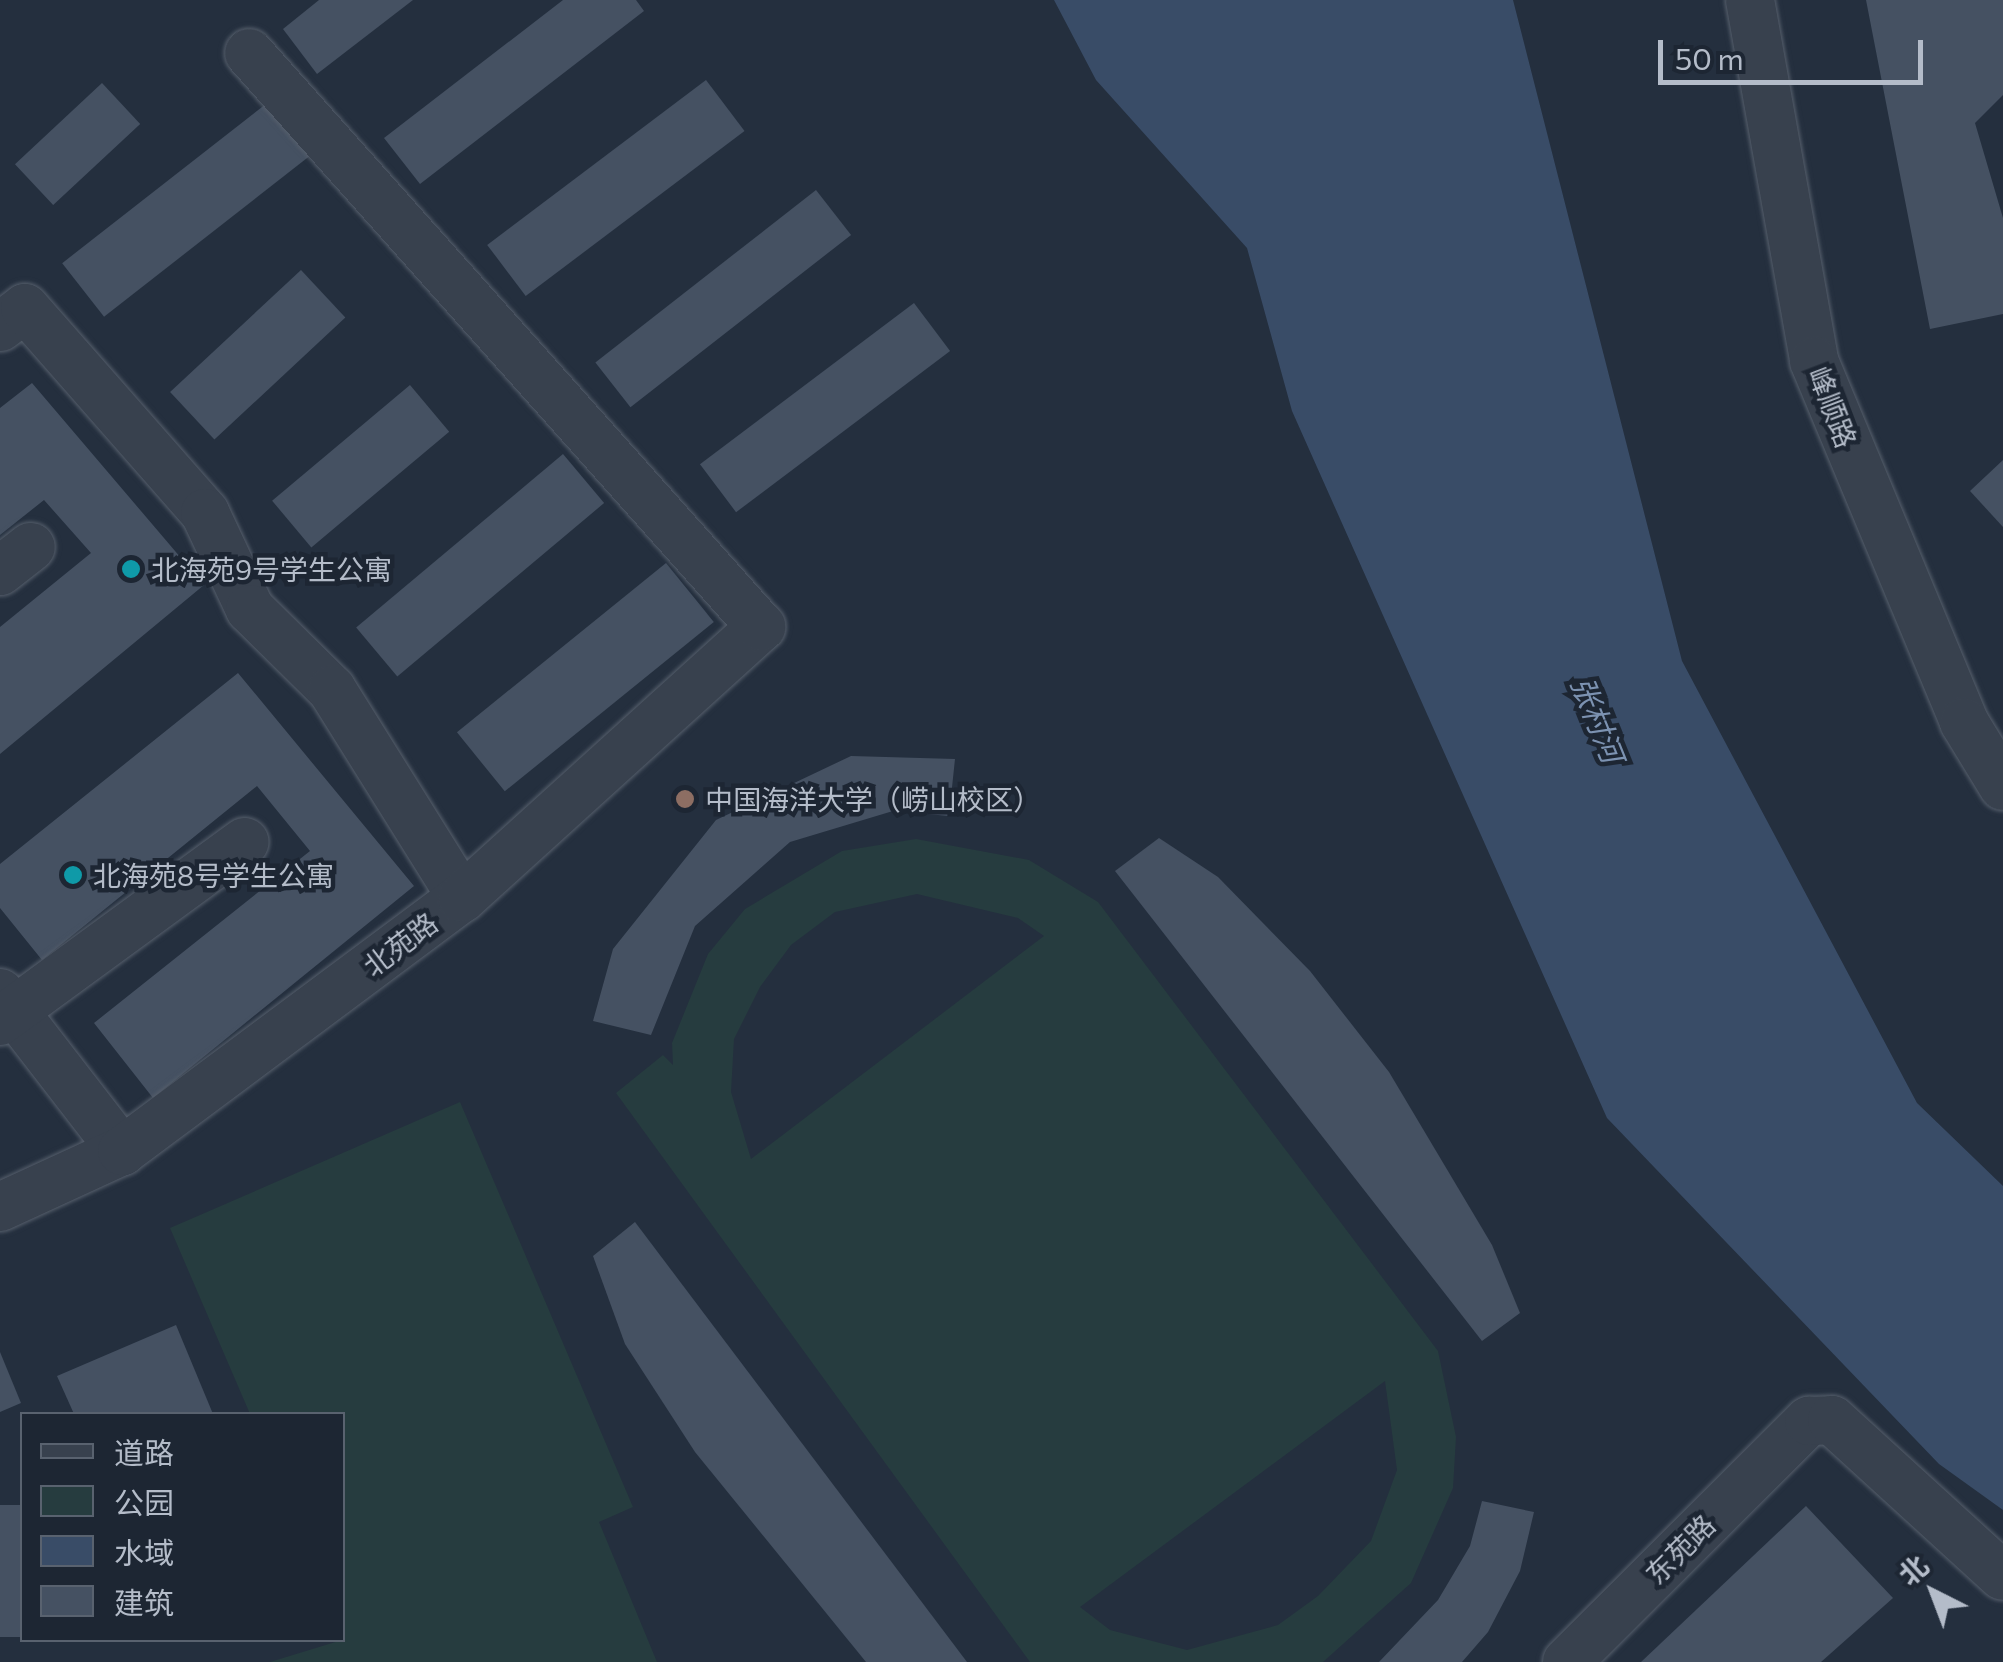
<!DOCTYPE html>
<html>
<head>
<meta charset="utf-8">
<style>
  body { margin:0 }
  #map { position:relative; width:2003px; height:1662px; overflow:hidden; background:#242f3e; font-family:Commissioner,"Noto Sans SC",sans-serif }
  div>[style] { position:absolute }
  .green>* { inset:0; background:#263c3f }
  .water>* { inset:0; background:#394c67 }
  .building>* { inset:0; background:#455162; transform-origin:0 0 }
  .roads { filter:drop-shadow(0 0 2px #565f6c) drop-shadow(0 0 2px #565f6c) }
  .minor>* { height:48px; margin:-24px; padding:0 24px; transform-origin:24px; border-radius:24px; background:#38414e }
  .dots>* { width:28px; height:28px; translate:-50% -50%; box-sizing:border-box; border:5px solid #1d2633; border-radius:50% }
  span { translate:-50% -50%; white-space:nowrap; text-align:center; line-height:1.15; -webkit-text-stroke:9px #1d2633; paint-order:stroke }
  .street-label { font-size:28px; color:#b4bcc9 }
  .poi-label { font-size:28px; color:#b4bcc9 }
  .left { translate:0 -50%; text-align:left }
  .water-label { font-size:30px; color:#7c92b1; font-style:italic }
  .legend { position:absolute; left:20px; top:1412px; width:325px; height:230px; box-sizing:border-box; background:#1d2633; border:2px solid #59626f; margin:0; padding:12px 18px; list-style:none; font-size:30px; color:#b4bcc9 }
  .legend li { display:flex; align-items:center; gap:20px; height:50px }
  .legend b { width:50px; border:2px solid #59626f }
  .north { position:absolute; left:1883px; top:1542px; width:100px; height:100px; -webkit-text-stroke:8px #1d2633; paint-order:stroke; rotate:318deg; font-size:28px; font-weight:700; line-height:40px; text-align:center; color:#b4bcc9 }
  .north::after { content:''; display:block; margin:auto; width:35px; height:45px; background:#b4bcc9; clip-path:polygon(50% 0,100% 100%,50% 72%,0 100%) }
  .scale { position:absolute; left:1658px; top:40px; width:265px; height:45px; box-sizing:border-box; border:5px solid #b4bcc9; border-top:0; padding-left:12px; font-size:30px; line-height:35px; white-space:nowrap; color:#b4bcc9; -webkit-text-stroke:8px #1d2633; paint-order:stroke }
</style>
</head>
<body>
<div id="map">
  <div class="green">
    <div style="clip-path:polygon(evenodd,916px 839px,1029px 860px,1098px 902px,1438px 1351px,1456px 1437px,1453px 1488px,1411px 1583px,1323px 1662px,1030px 1662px,616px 1093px,663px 1055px,673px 1065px,672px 1043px,708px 954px,745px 909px,842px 851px,916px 839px,917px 894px,1018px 918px,1044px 936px,751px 1159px,731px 1092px,734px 1039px,760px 987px,791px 945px,835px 912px,917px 894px,916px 839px,1385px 1381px,1397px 1470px,1371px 1541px,1318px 1596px,1278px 1625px,1187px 1650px,1110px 1630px,1080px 1607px,1385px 1381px)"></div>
    <div style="clip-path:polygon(460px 1102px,633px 1507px,599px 1522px,657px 1662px,270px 1662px,342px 1640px,342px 1414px,250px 1414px,170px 1228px)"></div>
  </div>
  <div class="water">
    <div style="clip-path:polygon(1054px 0,1513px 0,1682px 661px,1917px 1103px,2003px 1186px,2003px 1510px,1939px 1464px,1607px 1118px,1292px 411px,1247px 248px,1096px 80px)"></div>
  </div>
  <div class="building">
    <div style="clip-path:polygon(319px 0,413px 0,317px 74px,283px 29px)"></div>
    <div style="clip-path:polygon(563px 0,636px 0,644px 11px,420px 184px,384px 138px)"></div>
    <div style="clip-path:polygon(1866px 0,2003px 0,2003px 95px,1975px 123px,2003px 218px,2003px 314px,1930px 329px)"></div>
    <div style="left:706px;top:80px;width:64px;height:274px;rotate:53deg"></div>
    <div style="left:102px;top:83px;width:56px;height:119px;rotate:47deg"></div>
    <div style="left:271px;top:100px;width:68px;height:265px;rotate:52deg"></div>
    <div style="left:816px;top:190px;width:57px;height:280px;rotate:52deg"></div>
    <div style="left:301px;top:270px;width:65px;height:179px;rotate:47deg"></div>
    <div style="left:914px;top:303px;width:60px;height:268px;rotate:53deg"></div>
    <div style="clip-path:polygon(32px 383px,204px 585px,0 754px,0 627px,91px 553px,44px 500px,0 535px,0 408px)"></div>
    <div style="left:410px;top:385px;width:61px;height:180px;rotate:50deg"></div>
    <div style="left:563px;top:454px;width:64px;height:270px;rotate:50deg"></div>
    <div style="clip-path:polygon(2003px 460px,2003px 527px,1970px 491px)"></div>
    <div style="left:666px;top:563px;width:76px;height:269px;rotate:51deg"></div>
    <div style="clip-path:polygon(238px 673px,414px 886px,153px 1098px,94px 1023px,310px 851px,257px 786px,42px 960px,0 908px,0 864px)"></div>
    <div style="clip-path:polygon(851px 756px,955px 759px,949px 816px,893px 811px,790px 842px,695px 926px,651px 1035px,593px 1021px,613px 949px,716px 820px)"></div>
    <div style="clip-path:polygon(1159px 838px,1218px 877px,1310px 971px,1389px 1072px,1492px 1245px,1520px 1313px,1482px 1341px,1115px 871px)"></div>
    <div style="clip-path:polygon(635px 1222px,967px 1662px,866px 1662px,695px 1452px,625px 1344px,593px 1256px)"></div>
    <div style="clip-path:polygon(176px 1325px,213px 1414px,74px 1414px,57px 1376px)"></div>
    <div style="clip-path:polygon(0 1352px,21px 1403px,0 1412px)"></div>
    <div style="clip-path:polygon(1482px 1501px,1534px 1512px,1520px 1571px,1488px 1632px,1462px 1662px,1379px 1662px,1438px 1600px,1470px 1546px)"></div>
    <div style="left:22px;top:1505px;width:132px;height:23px;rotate:90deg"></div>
    <div style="clip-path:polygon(1806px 1506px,1893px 1598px,1821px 1662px,1641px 1662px)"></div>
  </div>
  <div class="roads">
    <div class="minor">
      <div style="left:1750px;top:0;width:367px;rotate:79.9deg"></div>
      <div style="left:1814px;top:361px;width:391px;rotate:67.4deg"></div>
      <div style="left:1964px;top:722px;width:75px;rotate:58.6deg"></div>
      <div style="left:0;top:327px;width:31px;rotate:-37deg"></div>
      <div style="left:25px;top:308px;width:273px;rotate:48.7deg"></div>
      <div style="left:205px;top:513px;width:106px;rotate:64.9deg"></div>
      <div style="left:250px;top:609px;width:115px;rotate:44.6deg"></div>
      <div style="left:332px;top:690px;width:245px;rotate:58deg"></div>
      <div style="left:0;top:571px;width:39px;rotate:-38deg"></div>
      <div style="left:0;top:993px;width:200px;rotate:52.3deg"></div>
      <div style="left:0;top:1021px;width:303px;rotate:-36.2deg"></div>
      <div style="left:0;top:1207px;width:134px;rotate:-24.7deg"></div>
      <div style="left:122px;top:1151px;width:424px;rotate:-36.7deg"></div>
      <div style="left:462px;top:898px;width:404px;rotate:-42.2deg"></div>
      <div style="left:761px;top:627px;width:769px;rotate:-131.73deg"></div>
      <div style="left:1567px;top:1662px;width:342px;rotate:-44.9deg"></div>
      <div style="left:1809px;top:1421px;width:23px;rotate:-2deg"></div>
      <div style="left:1832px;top:1420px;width:231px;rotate:42.4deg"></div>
    </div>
  </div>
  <div class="dots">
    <div style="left:131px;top:569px;background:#0f9aa8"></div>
    <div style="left:685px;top:799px;background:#8d6e63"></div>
    <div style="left:73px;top:875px;background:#0f9aa8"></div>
  </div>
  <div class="street-label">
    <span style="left:1833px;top:407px;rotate:69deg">峰顺路</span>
    <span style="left:400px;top:944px;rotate:-37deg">北苑路</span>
    <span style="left:1680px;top:1549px;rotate:-45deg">东苑路</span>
  </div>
  <div class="poi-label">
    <span class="left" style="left:151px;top:569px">北海苑9号学生公寓</span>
    <span class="left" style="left:705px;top:799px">中国海洋大学（崂山校区）</span>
    <span class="left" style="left:93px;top:875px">北海苑8号学生公寓</span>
  </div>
  <div class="water-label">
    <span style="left:1598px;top:719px;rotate:68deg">张村河</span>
  </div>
  <ul class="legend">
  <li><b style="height:12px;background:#38414e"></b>道路</li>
  <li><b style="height:28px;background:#263c3f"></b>公园</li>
  <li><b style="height:28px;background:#394c67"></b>水域</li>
  <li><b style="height:28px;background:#455162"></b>建筑</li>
  </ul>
  <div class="north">北</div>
  <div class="scale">50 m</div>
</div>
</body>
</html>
